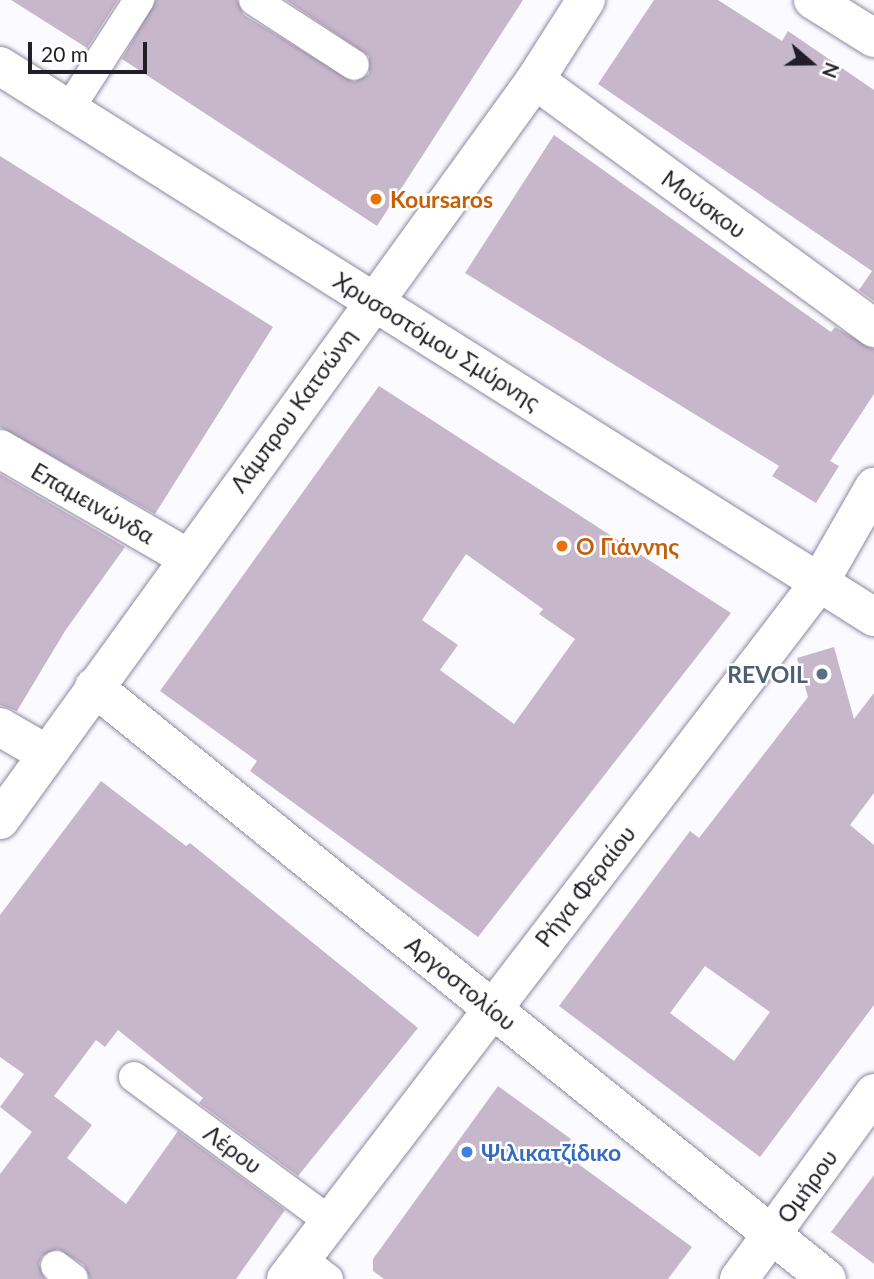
<!DOCTYPE html>
<html>
<head>
<meta charset="utf-8">
<style>
  body { margin:0 }
  #map { position:relative; width:874px; height:1279px; overflow:hidden; background:#fbfaff; font-family:Lato,sans-serif }
  div>[style] { position:absolute }
  .building>* { inset:0; background:#c7b7cb }
  .roads { filter:drop-shadow(0 0 2px #8f899f) drop-shadow(0 0 2px #8f899f) }
  .pedestrian>* { height:30px; margin:-15px; padding:0 15px; transform-origin:15px; border-radius:15px; background:#fff }
  .minor>* { height:38px; margin:-19px; padding:0 19px; transform-origin:19px; border-radius:19px; background:#fff }
  .secondary>* { height:38px; margin:-19px; padding:0 19px; transform-origin:19px; border-radius:19px; background:#fff }
  .dots>* { width:19px; height:19px; translate:-50% -50%; box-sizing:border-box; border:4px solid #fff; border-radius:50% }
  span { translate:-50% -50%; white-space:nowrap; text-align:center; line-height:1.15; -webkit-text-stroke:5px #fff; paint-order:stroke }
  .food-label { font-size:23px; color:#c56008; font-weight:700 }
  .left { translate:0 -50%; text-align:left }
  .street-label { font-size:23px; color:#211e27 }
  .service-label { font-size:23px; color:#4e5e75; font-weight:700 }
  .right { translate:-100% -50%; text-align:right }
  .shop-label { font-size:23px; color:#366cbe; font-weight:700 }
  .north { position:absolute; left:776px; top:28px; width:70px; height:70px; -webkit-text-stroke:5px #fff; paint-order:stroke; rotate:110deg; font-size:19px; font-weight:700; line-height:28px; text-align:center; color:#211e27 }
  .north::after { content:''; display:block; margin:auto; width:24px; height:32px; background:#211e27; clip-path:polygon(50% 0,100% 100%,50% 72%,0 100%) }
  .scale { position:absolute; left:28px; top:42px; width:119px; height:32px; box-sizing:border-box; border:4px solid #211e27; border-top:0; padding-left:9px; font-size:21px; line-height:24px; white-space:nowrap; color:#211e27; -webkit-text-stroke:5px #fff; paint-order:stroke }
</style>
</head>
<body>
<div id="map">
  <div class="building">
    <div style="clip-path:polygon(11px 0,118px 0,87px 48px)"></div>
    <div style="clip-path:polygon(156px 0,237px 0,244px 15px,354px 82px,369px 74px,369px 56px,286px 0,523px 0,377px 226px,122px 59px)"></div>
    <div style="clip-path:polygon(654px 0,718px 0,782px 41px,788px 31px,874px 90px,874px 301px,859px 290px,872px 271px,598px 84px)"></div>
    <div style="clip-path:polygon(554px 135px,831px 332px,835px 327px,874px 349px,874px 394px,830px 461px,839px 466px,816px 503px,772px 476px,779px 466px,465px 273px)"></div>
    <div style="clip-path:polygon(0 156px,273px 327px,155px 514px,0 427px)"></div>
    <div style="clip-path:polygon(evenodd,379px 386px,731px 613px,478px 937px,250px 771px,257px 761px,160px 691px,379px 386px,466px 554px,543px 609px,539px 614px,575px 639px,514px 724px,440px 670px,458px 645px,422px 620px,466px 554px)"></div>
    <div style="clip-path:polygon(0 474px,125px 547px,65px 631px,17px 711px,0 705px)"></div>
    <div style="clip-path:polygon(evenodd,834px 647px,854px 719px,874px 693px,874px 793px,850px 825px,874px 845px,874px 1005px,760px 1157px,559px 1006px,690px 831px,699px 838px,808px 697px,797px 658px,834px 647px,705px 966px,770px 1012px,734px 1061px,670px 1013px,705px 966px)"></div>
    <div style="clip-path:polygon(101px 781px,186px 846px,190px 843px,418px 1028px,298px 1176px,199px 1103px,203px 1098px,118px 1030px,105px 1047px,96px 1040px,54px 1096px,92px 1125px,67px 1158px,126px 1204px,178px 1131px,285px 1210px,236px 1279px,90px 1279px,84px 1265px,58px 1249px,42px 1256px,39px 1264px,45px 1279px,0 1279px,0 1174px,32px 1132px,0 1107px,24px 1074px,0 1057px,0 915px)"></div>
    <div style="clip-path:polygon(498px 1086px,571px 1139px,562px 1152px,692px 1247px,668px 1279px,384px 1279px,373px 1271px,373px 1259px)"></div>
    <div style="clip-path:polygon(874px 1175px,874px 1264px,831px 1232px)"></div>
  </div>
  <div class="roads">
    <div class="pedestrian">
      <div style="left:254px;top:0;width:119px;rotate:33deg"></div>
      <div style="left:69px;top:109px;width:130px;rotate:-57.3deg"></div>
      <div style="left:134px;top:1077px;width:245px;rotate:36.4deg"></div>
      <div style="left:302px;top:1259px;width:33px;rotate:38deg"></div>
      <div style="left:56px;top:1266px;width:21px;rotate:37deg"></div>
    </div>
    <div class="minor">
      <div style="left:813px;top:0;width:72px;rotate:31.9deg"></div>
      <div style="left:535px;top:80px;width:420px;rotate:36.2deg"></div>
      <div style="left:0;top:449px;width:215px;rotate:30.1deg"></div>
      <div style="left:94px;top:687px;width:942px;rotate:38.93deg"></div>
      <div style="left:0;top:727px;width:54px;rotate:29.9deg"></div>
      <div style="left:0;top:820px;width:913px;rotate:-54.13deg"></div>
      <div style="left:535px;top:80px;width:95px;rotate:-57.5deg"></div>
      <div style="left:286px;top:1279px;width:877px;rotate:-52.55deg"></div>
      <div style="left:819px;top:583px;width:111px;rotate:-60.2deg"></div>
      <div style="left:739px;top:1279px;width:230px;rotate:-54deg"></div>
    </div>
    <div class="secondary">
      <div style="left:0;top:66px;width:1033px;rotate:32.23deg"></div>
    </div>
  </div>
  <div class="dots">
    <div style="left:376px;top:199px;background:#e8710a"></div>
    <div style="left:562px;top:546px;background:#e8710a"></div>
    <div style="left:822px;top:674px;background:#5c6f8a"></div>
    <div style="left:467px;top:1152px;background:#3f7fe0"></div>
  </div>
  <div class="food-label">
    <span class="left" style="left:390px;top:199px">Koursaros</span>
    <span class="left" style="left:576px;top:546px">Ο Γιάννης</span>
  </div>
  <div class="street-label">
    <span style="left:704px;top:204px;rotate:36deg">Μούσκου</span>
    <span style="left:437px;top:341px;rotate:32deg">Χρυσοστόμου Σμύρνης</span>
    <span style="left:293px;top:410px;rotate:-54deg">Λάμπρου Κατσώνη</span>
    <span style="left:93px;top:503px;rotate:30deg">Επαμεινώνδα</span>
    <span style="left:585px;top:886px;rotate:-52deg">Ρήγα Φεραίου</span>
    <span style="left:461px;top:983px;rotate:39deg">Αργοστολίου</span>
    <span style="left:233px;top:1149px;rotate:36deg">Λέρου</span>
    <span style="left:807px;top:1186px;rotate:-54deg">Ομήρου</span>
  </div>
  <div class="service-label">
    <span class="right" style="left:808px;top:674px">REVOIL</span>
  </div>
  <div class="shop-label">
    <span class="left" style="left:481px;top:1152px">Ψιλικατζίδικο</span>
  </div>
  <div class="north">N</div>
  <div class="scale">20 m</div>
</div>
</body>
</html>
